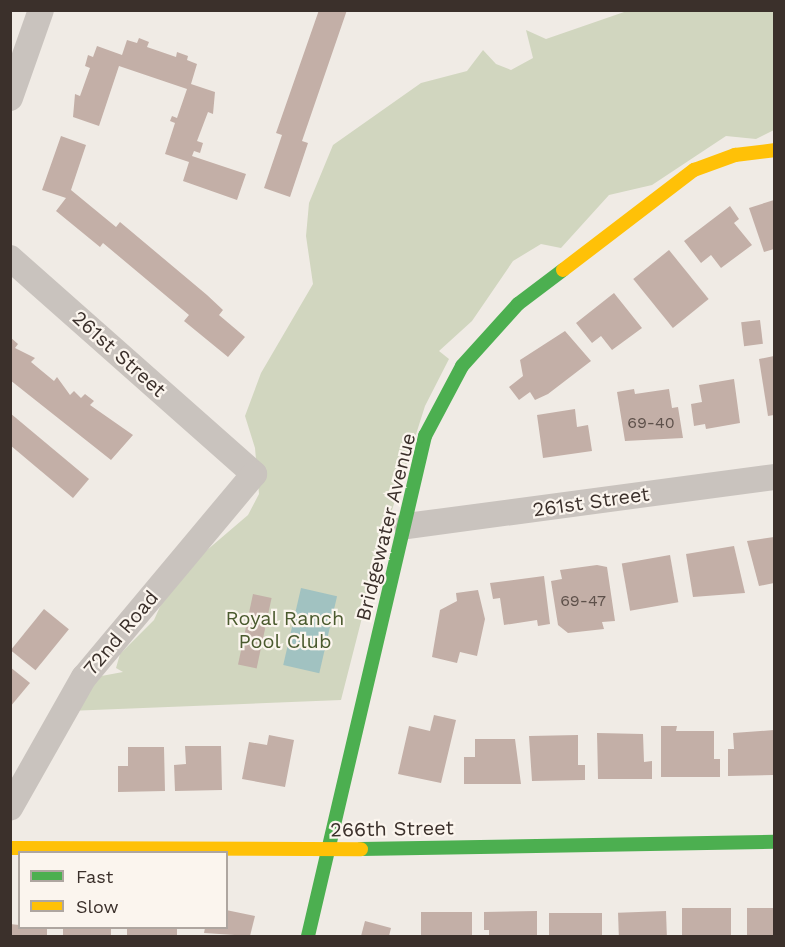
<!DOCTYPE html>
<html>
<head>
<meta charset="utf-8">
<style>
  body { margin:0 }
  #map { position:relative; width:785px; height:947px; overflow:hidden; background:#f0ebe5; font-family:"Work Sans",sans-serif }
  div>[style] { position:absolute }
  .green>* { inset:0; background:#d1d6bf }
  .water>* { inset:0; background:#a1c2c1; transform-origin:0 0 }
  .building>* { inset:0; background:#c3afa7; transform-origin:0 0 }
  .street>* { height:26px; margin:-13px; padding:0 13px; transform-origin:13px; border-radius:13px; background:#c9c3be }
  .fast>* { height:14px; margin:-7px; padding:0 7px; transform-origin:7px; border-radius:7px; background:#4caf50 }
  .slow>* { height:14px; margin:-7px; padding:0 7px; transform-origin:7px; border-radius:7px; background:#ffc107 }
  span { translate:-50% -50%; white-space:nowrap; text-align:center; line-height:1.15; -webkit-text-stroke:4.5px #fbf5ee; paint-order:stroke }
  .number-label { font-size:16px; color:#5d504a }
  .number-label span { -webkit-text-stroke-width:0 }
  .street-label { font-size:20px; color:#3b302b }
  .park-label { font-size:20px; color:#4a5a2e }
  .frame { position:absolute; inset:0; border:12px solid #3b302b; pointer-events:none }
  .legend { position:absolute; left:18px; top:851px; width:210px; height:78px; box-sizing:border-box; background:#fbf5ee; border:2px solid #aea6a0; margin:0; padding:8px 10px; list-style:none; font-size:18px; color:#3b302b }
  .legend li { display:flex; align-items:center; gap:12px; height:30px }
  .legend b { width:30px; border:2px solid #aea6a0 }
</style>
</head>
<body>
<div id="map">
  <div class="green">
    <div style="clip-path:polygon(627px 11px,774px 11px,774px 130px,756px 139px,726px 136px,652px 185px,609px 195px,561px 248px,541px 244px,513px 261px,472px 321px,439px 351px,449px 359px,425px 406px,379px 551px,341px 700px,68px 711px,85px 679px,123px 672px,116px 668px,120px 654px,154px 620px,172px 580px,248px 515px,259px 494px,255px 448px,245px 416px,261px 373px,313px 284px,306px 236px,309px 203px,333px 145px,421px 83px,467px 71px,483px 50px,496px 64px,511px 70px,533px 58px,526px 30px,546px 39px)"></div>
  </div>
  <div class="water">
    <div style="left:301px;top:588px;width:37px;height:79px;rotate:13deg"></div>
  </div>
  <div class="building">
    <div style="clip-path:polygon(319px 10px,347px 10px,302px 141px,308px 143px,290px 197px,264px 188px,282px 135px,276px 133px)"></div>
    <div style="clip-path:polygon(139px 38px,149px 42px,147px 47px,176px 57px,177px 52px,188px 56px,187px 60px,197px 64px,191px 84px,215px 92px,213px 114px,208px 112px,197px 141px,203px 143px,200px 153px,194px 151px,192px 156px,246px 174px,237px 200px,183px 181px,189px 162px,165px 154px,175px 123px,170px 121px,172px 116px,177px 118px,187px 89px,119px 66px,99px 126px,73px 117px,75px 94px,80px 96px,90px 68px,85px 66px,88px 55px,93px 57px,97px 46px,122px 55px,127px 40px,137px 43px)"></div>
    <div style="clip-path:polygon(61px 136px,86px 145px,71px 190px,116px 227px,120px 222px,207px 295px,223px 310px,219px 315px,245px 337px,228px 357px,184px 321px,189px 315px,103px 243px,100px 247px,56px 211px,66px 198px,42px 190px)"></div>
    <div style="clip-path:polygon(774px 200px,774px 249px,764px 252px,749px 208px)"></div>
    <div style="clip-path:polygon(730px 206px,739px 219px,734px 223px,752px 245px,721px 268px,711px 255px,701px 263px,684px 241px)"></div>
    <div style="left:669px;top:250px;width:63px;height:46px;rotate:51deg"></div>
    <div style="clip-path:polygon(614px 293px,642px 328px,612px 350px,601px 336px,592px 343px,576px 323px)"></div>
    <div style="left:760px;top:320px;width:24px;height:19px;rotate:83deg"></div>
    <div style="clip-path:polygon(565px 331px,591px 361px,548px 394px,535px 400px,530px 392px,519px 400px,509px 387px,523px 376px,520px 360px)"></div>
    <div style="clip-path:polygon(10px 337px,18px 344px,15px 348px,35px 358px,31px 362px,54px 381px,57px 377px,70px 395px,74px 391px,81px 398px,85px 394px,94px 401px,90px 405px,133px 435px,111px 460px,10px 380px)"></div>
    <div style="clip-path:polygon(774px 356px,774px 415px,768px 416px,759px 359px)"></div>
    <div style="clip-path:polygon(734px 379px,740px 423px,706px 429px,705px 424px,694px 426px,691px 404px,702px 402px,699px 385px)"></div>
    <div style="clip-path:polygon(634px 389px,635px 394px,669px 389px,672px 408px,678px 407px,683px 438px,625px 441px,617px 392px)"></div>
    <div style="clip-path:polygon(575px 409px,577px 427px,588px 425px,592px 451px,543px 458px,537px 415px)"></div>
    <div style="clip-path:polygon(10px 413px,89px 479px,73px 498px,10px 445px)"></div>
    <div style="clip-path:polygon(774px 537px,774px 583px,759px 586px,747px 541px)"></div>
    <div style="clip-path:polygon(734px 546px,745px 593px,693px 597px,686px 554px)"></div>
    <div style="left:670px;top:555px;width:48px;height:49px;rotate:80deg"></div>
    <div style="clip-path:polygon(597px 565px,607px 567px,615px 621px,602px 622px,604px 629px,568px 633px,558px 625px,551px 581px,562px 579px,560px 570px)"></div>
    <div style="clip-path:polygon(544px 576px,550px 624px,538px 626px,537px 620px,504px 625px,500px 598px,493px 599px,490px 583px)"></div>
    <div style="clip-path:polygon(478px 590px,485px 619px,477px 656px,460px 652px,457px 663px,432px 657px,440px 610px,457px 601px,456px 593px)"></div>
    <div style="left:253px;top:594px;width:19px;height:72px;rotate:12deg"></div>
    <div style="left:44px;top:609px;width:32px;height:53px;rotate:39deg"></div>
    <div style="clip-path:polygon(10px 667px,30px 683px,10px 707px)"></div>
    <div style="clip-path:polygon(434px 715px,456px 720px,441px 783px,398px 774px,409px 726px,430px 731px)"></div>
    <div style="clip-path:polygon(661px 726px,677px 726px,676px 731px,714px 731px,714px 759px,720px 759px,720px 777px,661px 777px)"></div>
    <div style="clip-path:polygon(774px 730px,774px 775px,728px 776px,728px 749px,734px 749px,733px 733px)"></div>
    <div style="clip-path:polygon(597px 733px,643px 734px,644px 762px,652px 761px,652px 779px,598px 779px)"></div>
    <div style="clip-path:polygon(269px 735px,294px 740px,285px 787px,242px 779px,249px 742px,267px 745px)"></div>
    <div style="clip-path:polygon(578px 735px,578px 765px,585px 765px,585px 780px,532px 781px,529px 736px)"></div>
    <div style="clip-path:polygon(475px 739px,515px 739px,521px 784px,464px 784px,464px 757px,475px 757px)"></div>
    <div style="clip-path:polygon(185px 746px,221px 746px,222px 790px,175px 791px,174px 765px,186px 764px)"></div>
    <div style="clip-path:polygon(128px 747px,164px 747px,165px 791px,118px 792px,118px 766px,128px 766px)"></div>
    <div style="left:731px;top:908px;width:27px;height:49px;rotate:90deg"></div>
    <div style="left:747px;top:908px;width:27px;height:28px"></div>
    <div style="clip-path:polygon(226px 910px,255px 916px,250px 936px,204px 933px,205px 928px,226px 928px)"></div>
    <div style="clip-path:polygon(537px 911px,537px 936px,489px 936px,489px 930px,484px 930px,484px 912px)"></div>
    <div style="left:666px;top:911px;width:25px;height:48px;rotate:88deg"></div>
    <div style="left:421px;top:912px;width:51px;height:25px"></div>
    <div style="left:549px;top:913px;width:53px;height:23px"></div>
    <div style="clip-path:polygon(365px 921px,391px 928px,389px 936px,361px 936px)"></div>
    <div style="clip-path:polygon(10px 924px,47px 928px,47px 936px,10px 936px)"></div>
    <div style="left:63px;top:928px;width:48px;height:8px"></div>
    <div style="left:127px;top:928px;width:50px;height:8px"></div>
  </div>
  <div class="street">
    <div style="left:10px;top:98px;width:93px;rotate:-70.6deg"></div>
    <div style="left:10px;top:258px;width:326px;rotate:41.5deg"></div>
    <div style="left:254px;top:474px;width:265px;rotate:129.9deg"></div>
    <div style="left:84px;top:677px;width:150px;rotate:119.5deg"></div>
    <div style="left:407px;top:526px;width:370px;rotate:-7.6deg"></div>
  </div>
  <div class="fast">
    <div style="left:361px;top:849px;width:413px;rotate:-1deg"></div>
    <div style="left:308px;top:936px;width:514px;rotate:-76.83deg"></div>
    <div style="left:425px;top:436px;width:79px;rotate:-62.1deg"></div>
    <div style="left:462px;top:366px;width:84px;rotate:-47.9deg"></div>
    <div style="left:518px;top:304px;width:56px;rotate:-37.1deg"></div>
  </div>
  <div class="slow">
    <div style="left:563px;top:270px;width:165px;rotate:-37.4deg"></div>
    <div style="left:694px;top:170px;width:44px;rotate:-20.1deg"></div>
    <div style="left:735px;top:155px;width:39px;rotate:-7deg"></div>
    <div style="left:10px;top:848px;width:351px;rotate:0.2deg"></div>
  </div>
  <div class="number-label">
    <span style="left:651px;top:423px">69-40</span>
    <span style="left:583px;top:601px">69-47</span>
  </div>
  <div class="street-label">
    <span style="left:119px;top:354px;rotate:42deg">261st Street</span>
    <span style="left:591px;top:502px;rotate:-8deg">261st Street</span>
    <span style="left:386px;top:527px;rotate:-76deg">Bridgewater Avenue</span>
    <span style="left:121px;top:633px;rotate:-50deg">72nd Road</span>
    <span style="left:392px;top:829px;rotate:-1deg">266th Street</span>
  </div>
  <div class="park-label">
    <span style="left:285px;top:630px">Royal Ranch<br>Pool Club</span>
  </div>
  <div class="frame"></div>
  <ul class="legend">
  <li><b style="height:8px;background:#4caf50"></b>Fast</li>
  <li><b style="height:8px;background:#ffc107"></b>Slow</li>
  </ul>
</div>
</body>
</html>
